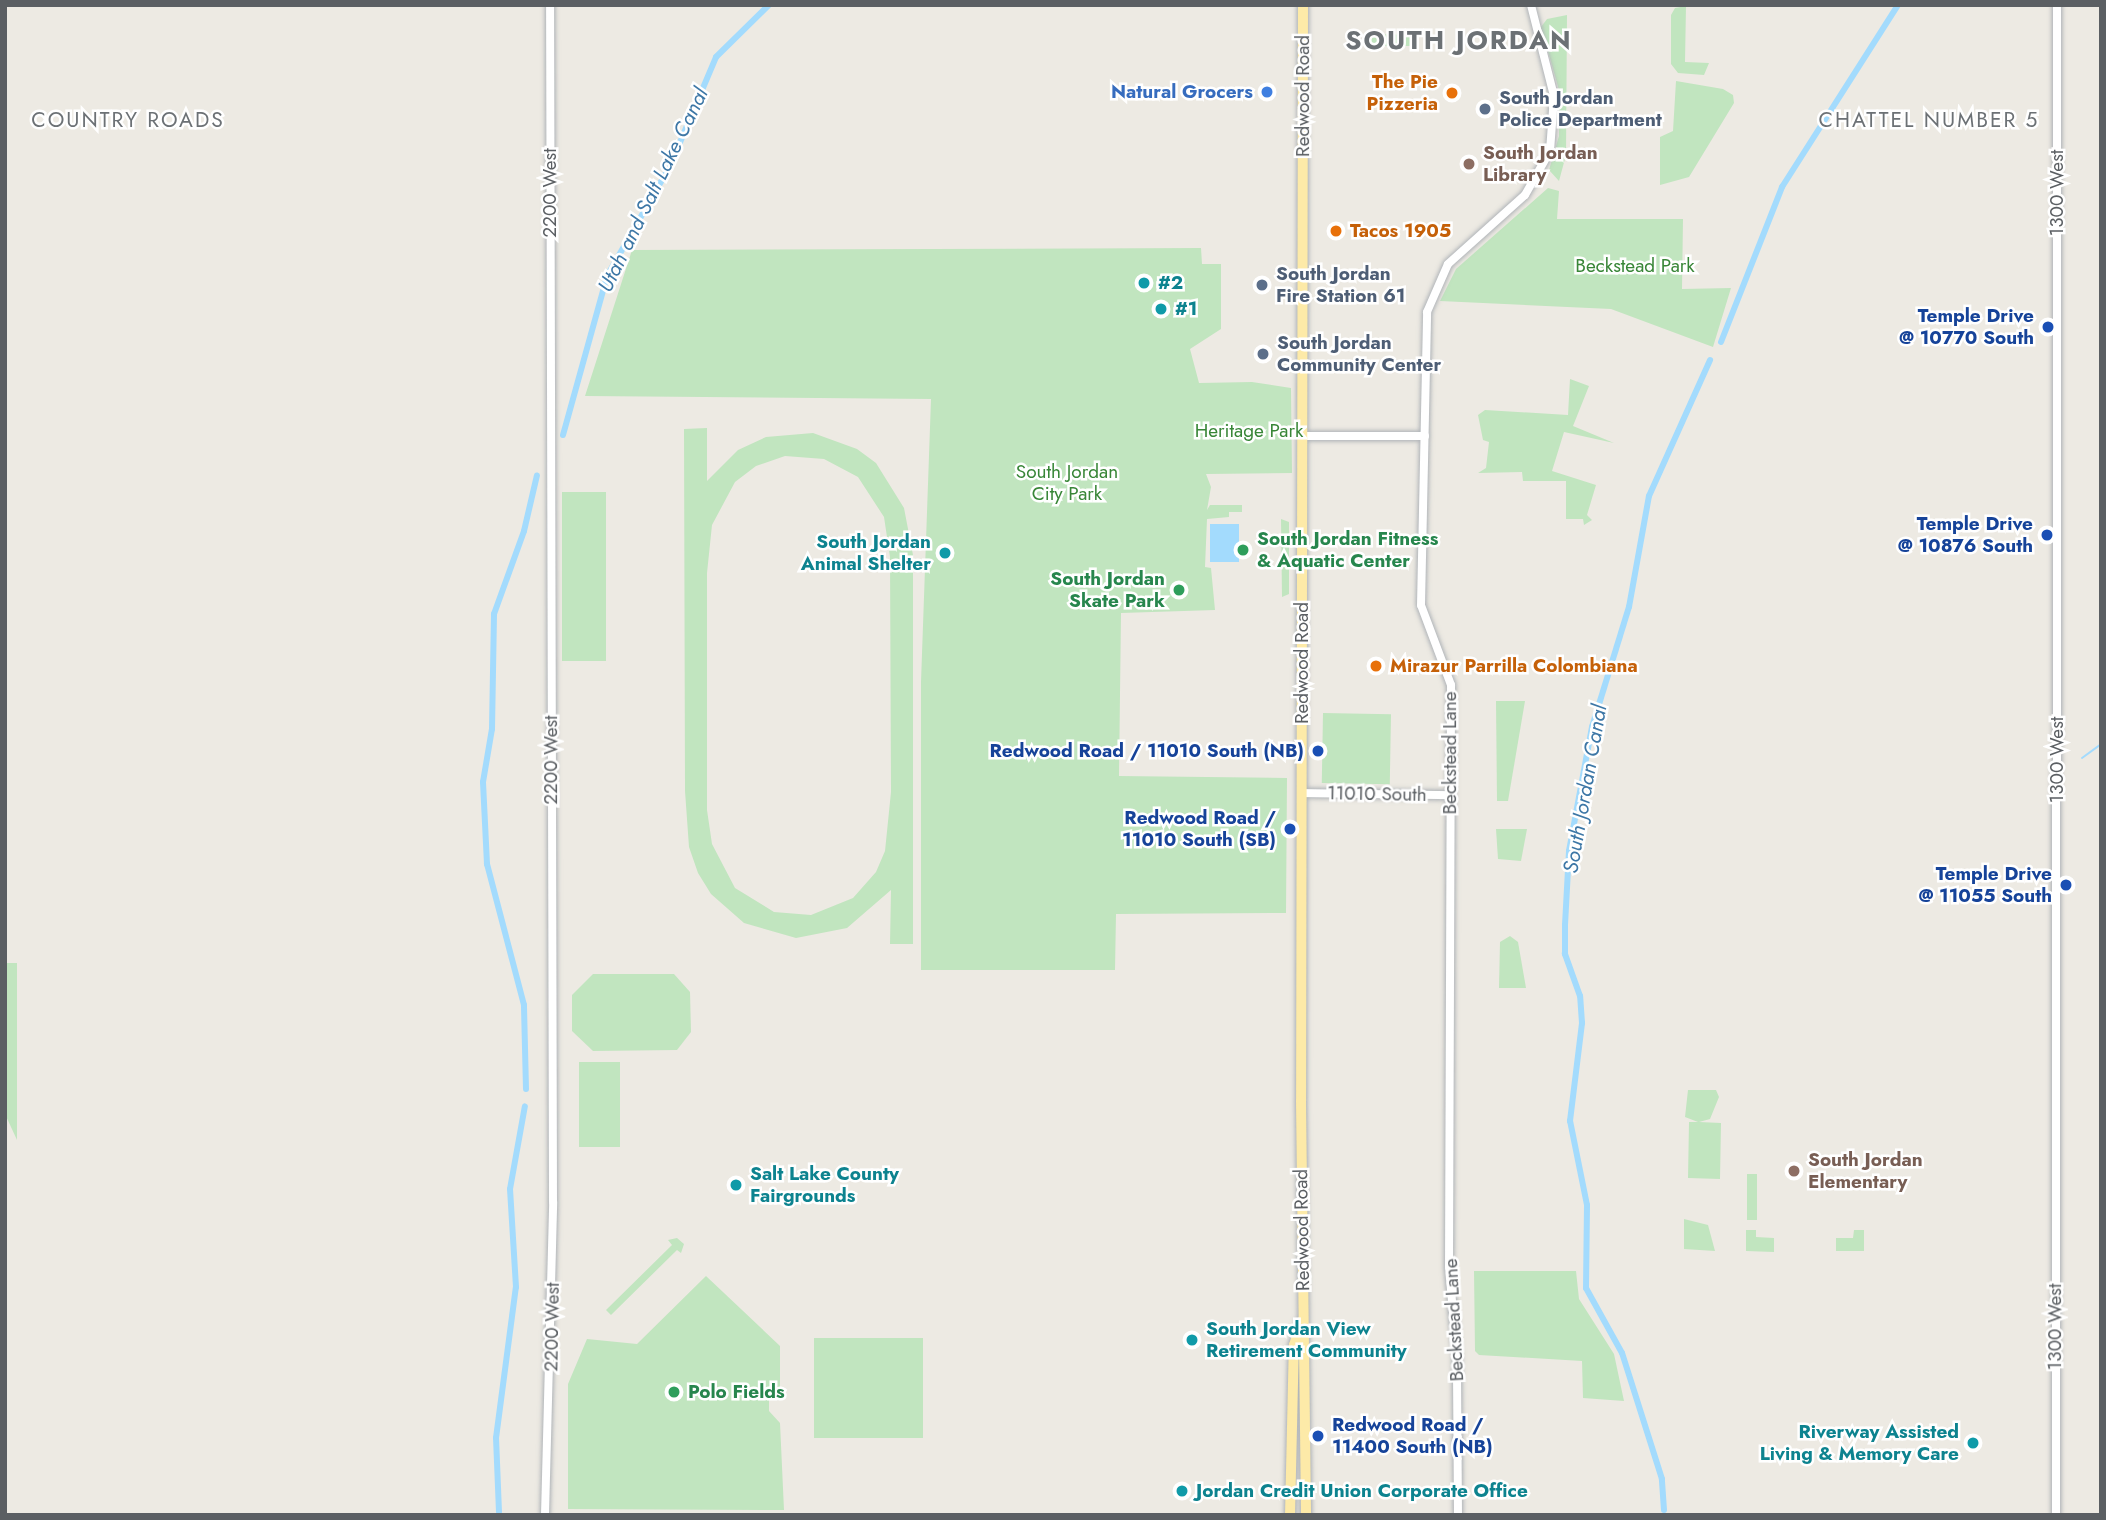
<!DOCTYPE html>
<html>
<head>
<meta charset="utf-8">
<style>
  body { margin:0 }
  #map { position:relative; width:2106px; height:1520px; overflow:hidden; background:#edeae3; font-family:Jost,sans-serif }
  div>[style] { position:absolute }
  .green>* { inset:0; background:#c1e5bf; transform-origin:0 0 }
  .water>* { inset:0; background:#a3dbfd; transform-origin:0 0 }
  .stream>* { height:2px; margin:-1px; padding:0 1px; transform-origin:1px; border-radius:1px; background:#a3dbfd }
  .canal>* { height:6px; margin:-3px; padding:0 3px; transform-origin:3px; border-radius:3px; background:#a3dbfd }
  .roads { filter:drop-shadow(0 0 2px #b0b4b8) drop-shadow(0 0 2px #b0b4b8) }
  .tertiary>* { height:8px; margin:-4px; padding:0 4px; transform-origin:4px; border-radius:4px; background:#fff }
  .primary>* { height:10px; margin:-5px; padding:0 5px; transform-origin:5px; border-radius:5px; background:#fdeaa8 }
  .dots>* { width:19px; height:19px; translate:-50% -50%; box-sizing:border-box; border:4px solid #fff; border-radius:50% }
  span { translate:-50% -50%; white-space:nowrap; text-align:center; line-height:1.15; -webkit-text-stroke:5px #fff; paint-order:stroke }
  .food-label { font-size:19px; color:#c56008; font-weight:700 }
  .right { translate:-100% -50%; text-align:right }
  .left { translate:0 -50%; text-align:left }
  .shop-label { font-size:19px; color:#366cbe; font-weight:700 }
  .street-label { font-size:19px; color:#5b5f63 }
  .service-label { font-size:19px; color:#4e5e75; font-weight:700 }
  .education-label { font-size:19px; color:#785e54; font-weight:700 }
  .park-label { font-size:19px; color:#388637 }
  .culture-label { font-size:19px; color:#0d838f; font-weight:700 }
  .transit-label { font-size:19px; color:#164399; font-weight:700 }
  .leisure-label { font-size:19px; color:#27864d; font-weight:700 }
  .neighbourhood-label { font-size:21px; color:#6c7175; letter-spacing:2px }
  .water-label { font-size:21px; color:#3d77a6; font-style:italic }
  .district-label { font-size:26px; color:#6c7175; font-weight:700; letter-spacing:2px }
  .frame { position:absolute; inset:0; border:7px solid #5b5f63; pointer-events:none }
</style>
</head>
<body>
<div id="map">
  <div class="green">
    <div style="clip-path:polygon(1686px 6px,1685px 62px,1709px 63px,1704px 75px,1678px 73px,1671px 64px,1671px 15px,1675px 8px)"></div>
    <div style="clip-path:polygon(1567px 15px,1566px 155px,1559px 181px,1549px 170px,1559px 136px,1559px 90px,1541px 27px,1547px 19px)"></div>
    <div style="clip-path:polygon(1368px 34px,1414px 35px,1418px 40px,1412px 46px,1368px 46px,1363px 39px)"></div>
    <div style="clip-path:polygon(1676px 81px,1723px 89px,1733px 95px,1734px 103px,1689px 177px,1660px 185px,1660px 137px,1673px 131px)"></div>
    <div style="clip-path:polygon(1548px 188px,1559px 191px,1557px 219px,1683px 219px,1682px 289px,1731px 288px,1713px 347px,1611px 309px,1440px 301px,1456px 269px)"></div>
    <div style="clip-path:polygon(1201px 248px,1202px 264px,1221px 264px,1221px 329px,1190px 349px,1199px 383px,1252px 382px,1291px 388px,1292px 473px,1206px 474px,1211px 487px,1207px 510px,1210px 505px,1242px 505px,1242px 512px,1229px 512px,1229px 517px,1207px 519px,1205px 567px,1211px 568px,1215px 610px,1121px 613px,1119px 776px,1287px 778px,1286px 913px,1116px 914px,1115px 970px,921px 970px,921px 682px,931px 399px,585px 396px,632px 250px)"></div>
    <div style="clip-path:polygon(1570px 379px,1589px 386px,1573px 426px,1614px 443px,1564px 432px,1552px 471px,1596px 485px,1587px 515px,1592px 520px,1584px 525px,1583px 519px,1566px 519px,1566px 481px,1523px 481px,1522px 472px,1478px 473px,1486px 468px,1489px 442px,1483px 440px,1478px 415px,1485px 410px,1568px 415px)"></div>
    <div style="clip-path:polygon(evenodd,707px 428px,707px 481px,738px 450px,766px 437px,813px 433px,857px 449px,876px 463px,904px 508px,913px 555px,913px 944px,890px 944px,891px 890px,847px 928px,796px 938px,744px 923px,711px 894px,698px 873px,689px 847px,685px 791px,684px 429px,707px 428px,785px 456px,824px 459px,858px 477px,884px 517px,890px 557px,891px 792px,885px 851px,876px 872px,853px 898px,811px 915px,774px 912px,735px 888px,712px 844px,707px 810px,707px 573px,712px 525px,735px 482px,756px 466px,785px 456px)"></div>
    <div style="left:562px;top:492px;width:44px;height:169px"></div>
    <div style="clip-path:polygon(1281px 519px,1289px 522px,1289px 594px,1282px 597px)"></div>
    <div style="clip-path:polygon(1496px 701px,1525px 701px,1508px 801px,1497px 801px)"></div>
    <div style="left:1323px;top:713px;width:68px;height:70px;rotate:1deg"></div>
    <div style="clip-path:polygon(1496px 829px,1527px 829px,1521px 861px,1498px 859px)"></div>
    <div style="clip-path:polygon(1510px 936px,1518px 942px,1526px 988px,1499px 988px,1500px 942px)"></div>
    <div style="clip-path:polygon(5px 963px,17px 963px,17px 1140px,5px 1114px)"></div>
    <div style="clip-path:polygon(593px 974px,674px 974px,690px 992px,691px 1032px,677px 1050px,593px 1051px,572px 1031px,572px 995px)"></div>
    <div style="left:579px;top:1062px;width:41px;height:85px"></div>
    <div style="clip-path:polygon(1688px 1090px,1716px 1090px,1719px 1097px,1710px 1119px,1699px 1122px,1721px 1123px,1720px 1179px,1688px 1178px,1689px 1122px,1698px 1122px,1685px 1117px)"></div>
    <div style="left:1747px;top:1174px;width:10px;height:46px"></div>
    <div style="clip-path:polygon(1684px 1219px,1708px 1225px,1715px 1251px,1684px 1249px)"></div>
    <div style="clip-path:polygon(1746px 1230px,1756px 1230px,1756px 1237px,1774px 1238px,1774px 1252px,1746px 1251px)"></div>
    <div style="clip-path:polygon(1854px 1230px,1864px 1230px,1864px 1251px,1836px 1251px,1836px 1238px,1853px 1238px)"></div>
    <div style="clip-path:polygon(677px 1238px,684px 1244px,681px 1253px,677px 1250px,611px 1315px,606px 1310px,672px 1245px,668px 1240px)"></div>
    <div style="clip-path:polygon(1474px 1271px,1576px 1271px,1579px 1299px,1614px 1354px,1624px 1401px,1583px 1398px,1582px 1361px,1479px 1355px,1475px 1351px)"></div>
    <div style="clip-path:polygon(706px 1276px,780px 1346px,780px 1390px,769px 1398px,769px 1411px,780px 1423px,784px 1510px,568px 1509px,568px 1384px,587px 1339px,637px 1344px)"></div>
    <div style="left:814px;top:1338px;width:109px;height:100px"></div>
  </div>
  <div class="water">
    <div style="left:1239px;top:524px;width:38px;height:29px;rotate:90deg"></div>
  </div>
  <div class="stream">
    <div style="left:2082px;top:758px;width:24px;rotate:-36deg"></div>
  </div>
  <div class="canal">
    <div style="left:1721px;top:342px;width:167px;rotate:-68.5deg"></div>
    <div style="left:1782px;top:187px;width:216px;rotate:-57.5deg"></div>
    <div style="left:563px;top:435px;width:165px;rotate:-74.5deg"></div>
    <div style="left:607px;top:276px;width:127px;rotate:-60.2deg"></div>
    <div style="left:670px;top:166px;width:118px;rotate:-67.1deg"></div>
    <div style="left:716px;top:57px;width:74px;rotate:-44.5deg"></div>
    <div style="left:526px;top:1089px;width:84px;rotate:-91.4deg"></div>
    <div style="left:524px;top:1005px;width:146px;rotate:-104.7deg"></div>
    <div style="left:487px;top:864px;width:82px;rotate:-92.8deg"></div>
    <div style="left:483px;top:782px;width:54px;rotate:-80.4deg"></div>
    <div style="left:492px;top:729px;width:115px;rotate:-89deg"></div>
    <div style="left:494px;top:614px;width:88px;rotate:-70.1deg"></div>
    <div style="left:524px;top:531px;width:57px;rotate:-76.9deg"></div>
    <div style="left:1664px;top:1510px;width:31px;rotate:-94deg"></div>
    <div style="left:1662px;top:1479px;width:132px;rotate:-107.6deg"></div>
    <div style="left:1622px;top:1353px;width:74px;rotate:-119deg"></div>
    <div style="left:1586px;top:1288px;width:83px;rotate:-89.3deg"></div>
    <div style="left:1587px;top:1205px;width:86px;rotate:-101.4deg"></div>
    <div style="left:1570px;top:1121px;width:99px;rotate:-83deg"></div>
    <div style="left:1582px;top:1023px;width:27px;rotate:-94deg"></div>
    <div style="left:1580px;top:996px;width:45px;rotate:-109.7deg"></div>
    <div style="left:1565px;top:954px;width:29px;rotate:-90deg"></div>
    <div style="left:1565px;top:925px;width:74px;rotate:-86.9deg"></div>
    <div style="left:1569px;top:851px;width:126px;rotate:-79.5deg"></div>
    <div style="left:1592px;top:727px;width:126px;rotate:-72.9deg"></div>
    <div style="left:1629px;top:607px;width:113px;rotate:-79.8deg"></div>
    <div style="left:1649px;top:496px;width:149px;rotate:-65.8deg"></div>
    <div style="left:499px;top:1512px;width:74px;rotate:-92.3deg"></div>
    <div style="left:496px;top:1438px;width:152px;rotate:-82.5deg"></div>
    <div style="left:516px;top:1287px;width:98px;rotate:-93.5deg"></div>
    <div style="left:510px;top:1189px;width:84px;rotate:-79.8deg"></div>
  </div>
  <div class="roads">
    <div class="tertiary">
      <div style="left:1303px;top:436px;width:122px"></div>
      <div style="left:1302px;top:793px;width:149px;rotate:0.8deg"></div>
      <div style="left:545px;top:1515px;width:313px;rotate:-88.5deg"></div>
      <div style="left:553px;top:1202px;width:1197px;rotate:-90.14deg"></div>
      <div style="left:1458px;top:1515px;width:157px;rotate:-90.4deg"></div>
      <div style="left:1457px;top:1358px;width:91px;rotate:-95deg"></div>
      <div style="left:1449px;top:1267px;width:582px;rotate:-89.8deg"></div>
      <div style="left:1451px;top:685px;width:85px;rotate:-110.6deg"></div>
      <div style="left:1421px;top:605px;width:293px;rotate:-88.8deg"></div>
      <div style="left:1427px;top:312px;width:52px;rotate:-66.4deg"></div>
      <div style="left:1448px;top:264px;width:103px;rotate:-41.9deg"></div>
      <div style="left:1525px;top:195px;width:51px;rotate:-60.4deg"></div>
      <div style="left:1550px;top:151px;width:55px;rotate:-85.8deg"></div>
      <div style="left:1554px;top:96px;width:94px;rotate:-104.2deg"></div>
      <div style="left:2056px;top:1515px;width:1510px;rotate:-89.96deg"></div>
    </div>
    <div class="primary">
      <div style="left:1303px;top:5px;width:1096px;rotate:90.1deg"></div>
      <div style="left:1301px;top:1101px;width:414px;rotate:89.3deg"></div>
      <div style="left:1290px;top:1515px;width:170px;rotate:-88.7deg"></div>
      <div style="left:1294px;top:1345px;width:25px;rotate:-72deg"></div>
    </div>
  </div>
  <div class="dots">
    <div style="left:1267px;top:92px;background:#3f7fe0"></div>
    <div style="left:1452px;top:93px;background:#e8710a"></div>
    <div style="left:1485px;top:109px;background:#5c6f8a"></div>
    <div style="left:1469px;top:164px;background:#8d6e63"></div>
    <div style="left:1336px;top:231px;background:#e8710a"></div>
    <div style="left:1144px;top:283px;background:#0f9aa8"></div>
    <div style="left:1262px;top:285px;background:#5c6f8a"></div>
    <div style="left:1161px;top:309px;background:#0f9aa8"></div>
    <div style="left:2048px;top:327px;background:#1a4fb4"></div>
    <div style="left:1263px;top:354px;background:#5c6f8a"></div>
    <div style="left:2047px;top:535px;background:#1a4fb4"></div>
    <div style="left:1243px;top:550px;background:#2e9e5b"></div>
    <div style="left:945px;top:553px;background:#0f9aa8"></div>
    <div style="left:1179px;top:590px;background:#2e9e5b"></div>
    <div style="left:1376px;top:666px;background:#e8710a"></div>
    <div style="left:1318px;top:751px;background:#1a4fb4"></div>
    <div style="left:1290px;top:829px;background:#1a4fb4"></div>
    <div style="left:2066px;top:885px;background:#1a4fb4"></div>
    <div style="left:1794px;top:1171px;background:#8d6e63"></div>
    <div style="left:736px;top:1185px;background:#0f9aa8"></div>
    <div style="left:1192px;top:1340px;background:#0f9aa8"></div>
    <div style="left:674px;top:1392px;background:#2e9e5b"></div>
    <div style="left:1318px;top:1436px;background:#1a4fb4"></div>
    <div style="left:1973px;top:1443px;background:#0f9aa8"></div>
    <div style="left:1182px;top:1491px;background:#0f9aa8"></div>
  </div>
  <div class="food-label">
    <span class="right" style="left:1438px;top:93px">The Pie<br>Pizzeria</span>
    <span class="left" style="left:1350px;top:231px">Tacos 1905</span>
    <span class="left" style="left:1390px;top:666px">Mirazur Parrilla Colombiana</span>
  </div>
  <div class="shop-label">
    <span class="right" style="left:1253px;top:92px">Natural Grocers</span>
  </div>
  <div class="street-label">
    <span style="left:1303px;top:96px;rotate:-90deg">Redwood Road</span>
    <span style="left:550px;top:193px;rotate:-90deg">2200 West</span>
    <span style="left:2057px;top:193px;rotate:-90deg">1300 West</span>
    <span style="left:1302px;top:663px;rotate:-90deg">Redwood Road</span>
    <span style="left:1450px;top:753px;rotate:-90deg">Beckstead Lane</span>
    <span style="left:551px;top:760px;rotate:-90deg">2200 West</span>
    <span style="left:2057px;top:760px;rotate:-90deg">1300 West</span>
    <span style="left:1377px;top:794px;rotate:1deg">11010 South</span>
    <span style="left:1302px;top:1230px;rotate:-91deg">Redwood Road</span>
    <span style="left:1454px;top:1320px;rotate:-93deg">Beckstead Lane</span>
    <span style="left:552px;top:1327px;rotate:-89deg">2200 West</span>
    <span style="left:2055px;top:1327px;rotate:-90deg">1300 West</span>
  </div>
  <div class="service-label">
    <span class="left" style="left:1499px;top:109px">South Jordan<br>Police Department</span>
    <span class="left" style="left:1276px;top:285px">South Jordan<br>Fire Station 61</span>
    <span class="left" style="left:1277px;top:354px">South Jordan<br>Community Center</span>
  </div>
  <div class="education-label">
    <span class="left" style="left:1483px;top:164px">South Jordan<br>Library</span>
    <span class="left" style="left:1808px;top:1171px">South Jordan<br>Elementary</span>
  </div>
  <div class="park-label">
    <span style="left:1635px;top:266px">Beckstead Park</span>
    <span style="left:1249px;top:431px">Heritage Park</span>
    <span style="left:1067px;top:483px">South Jordan<br>City Park</span>
  </div>
  <div class="culture-label">
    <span class="left" style="left:1158px;top:283px">#2</span>
    <span class="left" style="left:1175px;top:309px">#1</span>
    <span class="right" style="left:931px;top:553px">South Jordan<br>Animal Shelter</span>
    <span class="left" style="left:750px;top:1185px">Salt Lake County<br>Fairgrounds</span>
    <span class="left" style="left:1206px;top:1340px">South Jordan View<br>Retirement Community</span>
    <span class="right" style="left:1959px;top:1443px">Riverway Assisted<br>Living &amp; Memory Care</span>
    <span class="left" style="left:1196px;top:1491px">Jordan Credit Union Corporate Office</span>
  </div>
  <div class="transit-label">
    <span class="right" style="left:2034px;top:327px">Temple Drive<br>@ 10770 South</span>
    <span class="right" style="left:2033px;top:535px">Temple Drive<br>@ 10876 South</span>
    <span class="right" style="left:1304px;top:751px">Redwood Road / 11010 South (NB)</span>
    <span class="right" style="left:1276px;top:829px">Redwood Road /<br>11010 South (SB)</span>
    <span class="right" style="left:2052px;top:885px">Temple Drive<br>@ 11055 South</span>
    <span class="left" style="left:1332px;top:1436px">Redwood Road /<br>11400 South (NB)</span>
  </div>
  <div class="leisure-label">
    <span class="left" style="left:1257px;top:550px">South Jordan Fitness<br>&amp; Aquatic Center</span>
    <span class="right" style="left:1165px;top:590px">South Jordan<br>Skate Park</span>
    <span class="left" style="left:688px;top:1392px">Polo Fields</span>
  </div>
  <div class="neighbourhood-label">
    <span style="left:128px;top:120px">COUNTRY ROADS</span>
    <span style="left:1929px;top:120px">CHATTEL NUMBER 5</span>
  </div>
  <div class="water-label">
    <span style="left:653px;top:190px;rotate:-64deg">Utah and Salt Lake Canal</span>
    <span style="left:1585px;top:789px;rotate:-80deg">South Jordan Canal</span>
  </div>
  <div class="district-label">
    <span style="left:1459px;top:41px">SOUTH JORDAN</span>
  </div>
  <div class="frame"></div>
</div>
</body>
</html>
